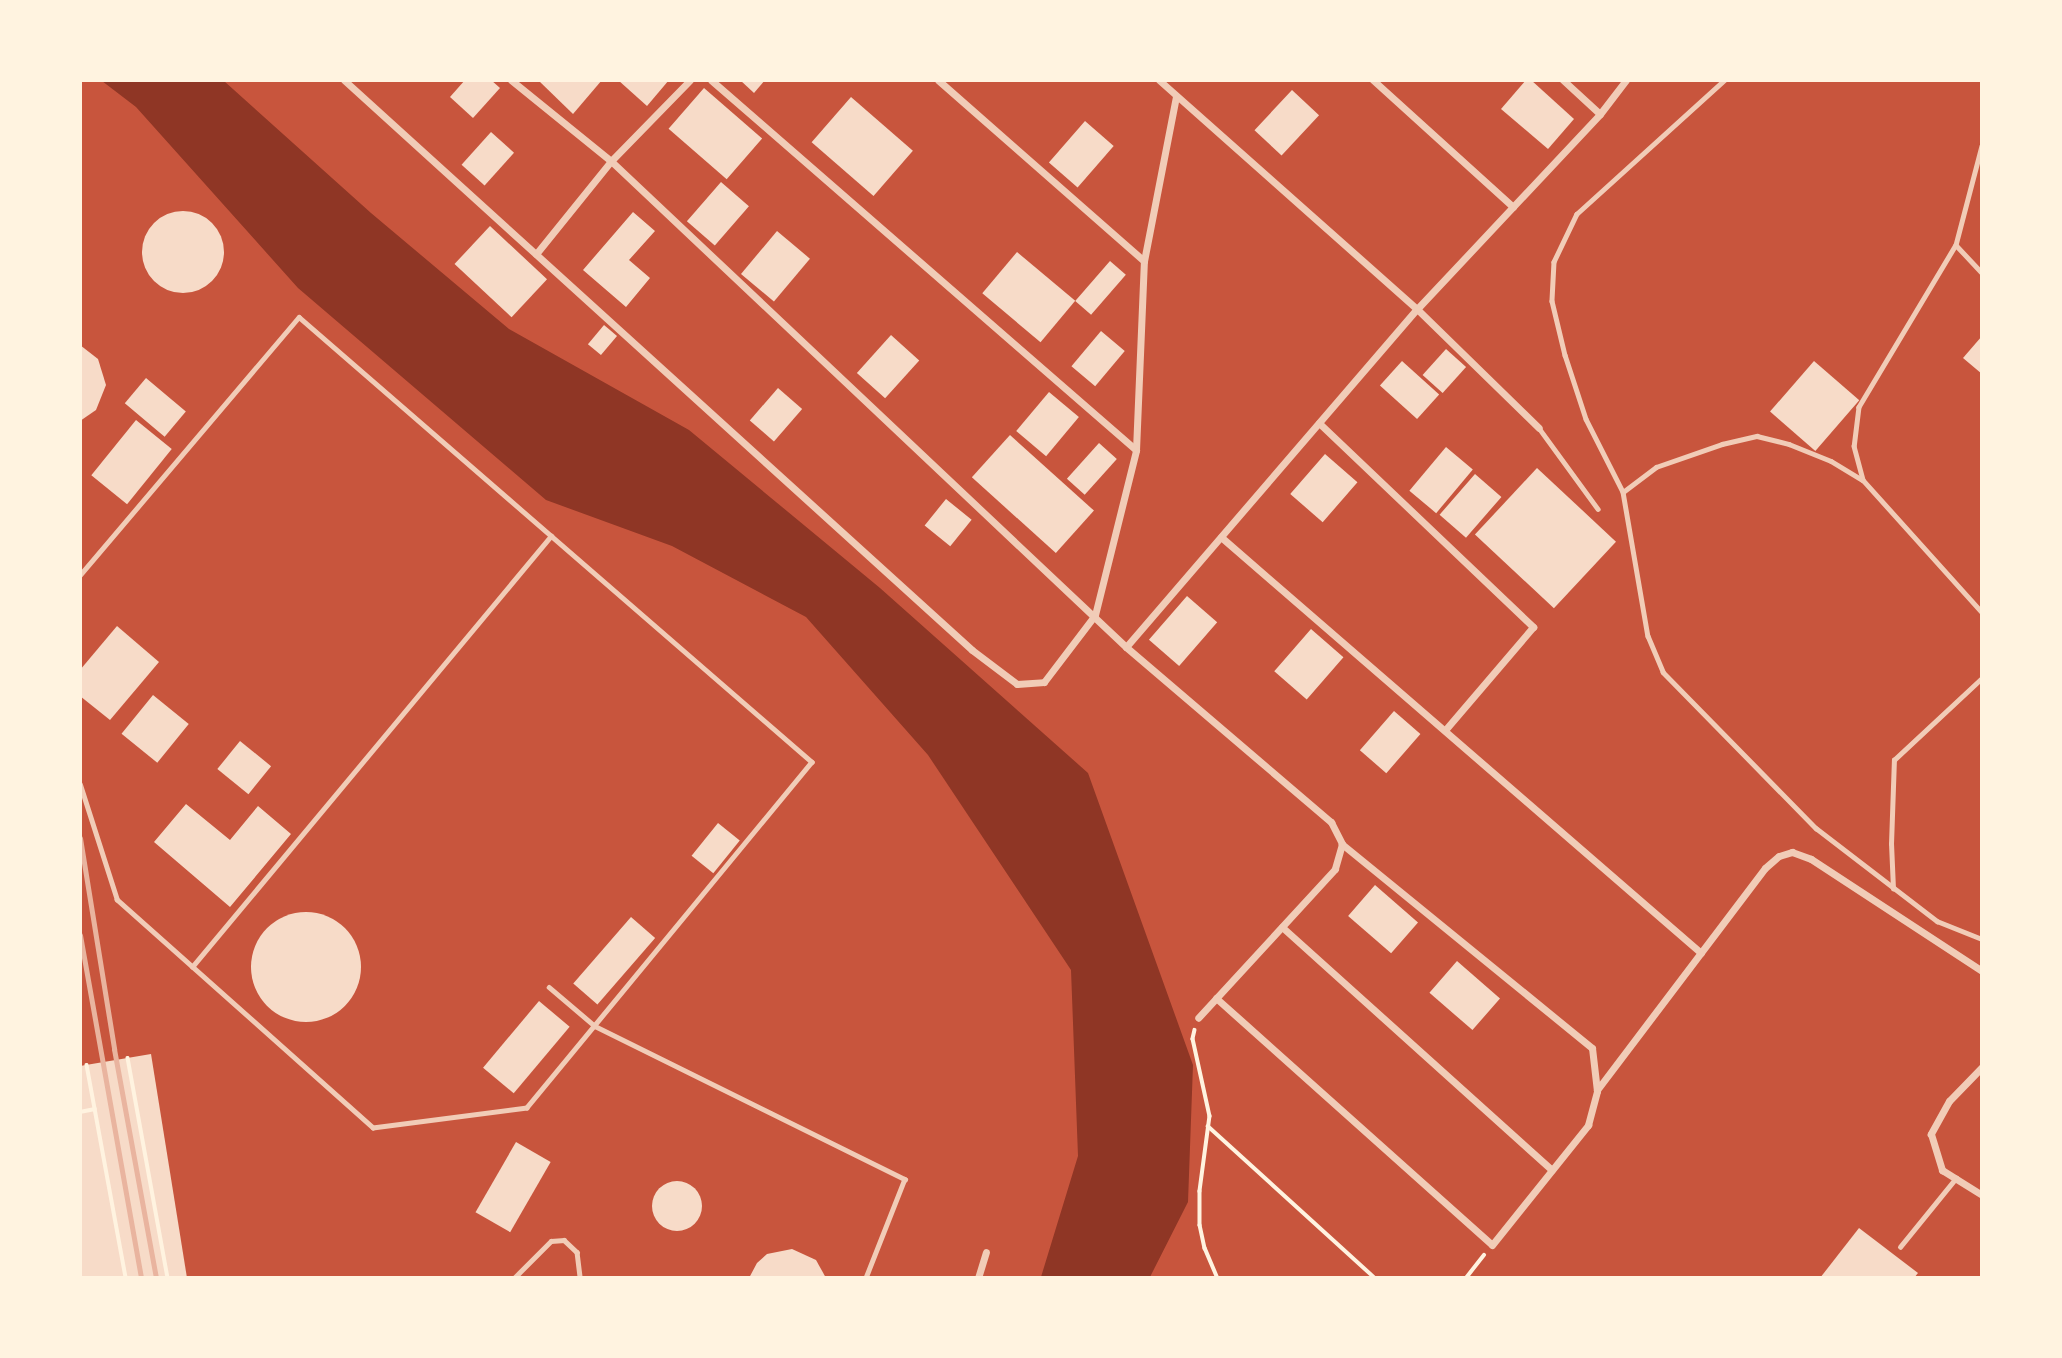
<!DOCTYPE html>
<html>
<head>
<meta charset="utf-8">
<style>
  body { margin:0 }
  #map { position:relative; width:2062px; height:1358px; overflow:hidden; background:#c8553d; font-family:Literata,serif }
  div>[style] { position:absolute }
  .water>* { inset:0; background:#8f3625 }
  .building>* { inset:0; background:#f7dbc8; transform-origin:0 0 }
  .round { border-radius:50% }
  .path>* { height:3.5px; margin:-1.75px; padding:0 1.75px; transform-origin:1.75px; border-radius:1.75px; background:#fff3e0 }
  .service>* { height:4.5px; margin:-2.25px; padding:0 2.25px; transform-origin:2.25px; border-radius:2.25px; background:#f1ccb7 }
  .minor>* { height:7px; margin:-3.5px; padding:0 3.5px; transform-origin:3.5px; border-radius:3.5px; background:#f1ccb7 }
  .rail>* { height:5px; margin:-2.5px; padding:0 2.5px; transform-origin:2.5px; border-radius:2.5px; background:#e9b49f }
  span { translate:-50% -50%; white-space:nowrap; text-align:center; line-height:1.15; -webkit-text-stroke:7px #fff3e0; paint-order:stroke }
  .frame { position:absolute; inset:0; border:82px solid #fff3e0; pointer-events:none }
</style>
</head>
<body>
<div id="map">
  <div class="water">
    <div style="clip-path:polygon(102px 81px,224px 81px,371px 213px,509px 329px,689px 430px,880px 588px,1088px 773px,1193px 1065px,1188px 1202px,1150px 1277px,1041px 1277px,1078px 1156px,1071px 970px,928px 755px,806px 617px,672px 546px,546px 500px,298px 288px,136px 107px)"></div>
  </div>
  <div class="building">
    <div style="clip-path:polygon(465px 80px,491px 80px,500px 88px,473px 118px,450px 97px)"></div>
    <div style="clip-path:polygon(538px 80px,602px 80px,573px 114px)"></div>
    <div style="clip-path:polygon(618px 80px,669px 80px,647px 106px)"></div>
    <div style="clip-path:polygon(740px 80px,765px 80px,754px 93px)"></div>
    <div style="clip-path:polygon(1526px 80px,1531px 80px,1574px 119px,1548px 149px,1501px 109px)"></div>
    <div style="left:704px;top:88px;width:77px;height:54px;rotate:41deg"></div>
    <div style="left:1292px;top:90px;width:37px;height:55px;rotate:43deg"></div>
    <div style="left:851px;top:97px;width:82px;height:60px;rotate:41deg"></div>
    <div style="left:1085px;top:121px;width:38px;height:55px;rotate:41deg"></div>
    <div style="left:491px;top:132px;width:31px;height:44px;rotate:42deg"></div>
    <div style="left:721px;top:182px;width:37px;height:52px;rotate:41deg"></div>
    <div class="round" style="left:142px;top:211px;width:82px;height:82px"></div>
    <div style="clip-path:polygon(633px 212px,655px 231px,629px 260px,650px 278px,626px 307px,583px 270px)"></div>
    <div style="left:490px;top:226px;width:78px;height:52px;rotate:43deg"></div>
    <div style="left:777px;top:231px;width:43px;height:56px;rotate:40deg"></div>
    <div style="left:1017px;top:252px;width:76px;height:54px;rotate:40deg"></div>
    <div style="left:1110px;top:261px;width:21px;height:53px;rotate:41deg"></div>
    <div style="left:604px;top:325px;width:17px;height:25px;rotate:40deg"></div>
    <div style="left:1101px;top:331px;width:31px;height:46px;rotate:40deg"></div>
    <div style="left:891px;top:335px;width:38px;height:51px;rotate:42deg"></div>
    <div style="clip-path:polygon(1982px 336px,1982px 374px,1963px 358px)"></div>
    <div style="clip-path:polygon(80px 345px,98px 359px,106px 385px,96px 410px,80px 421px)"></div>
    <div style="left:1446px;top:349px;width:27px;height:35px;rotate:42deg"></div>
    <div style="left:1402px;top:361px;width:50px;height:33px;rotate:42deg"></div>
    <div style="left:1814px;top:361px;width:60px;height:67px;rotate:41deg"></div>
    <div style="left:146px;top:378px;width:52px;height:33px;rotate:40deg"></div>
    <div style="left:778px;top:388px;width:32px;height:43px;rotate:41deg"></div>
    <div style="left:1049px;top:392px;width:39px;height:51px;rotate:40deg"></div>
    <div style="left:136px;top:420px;width:46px;height:71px;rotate:39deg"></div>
    <div style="left:1010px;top:435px;width:113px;height:57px;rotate:42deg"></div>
    <div style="left:1099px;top:443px;width:24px;height:48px;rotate:42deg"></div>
    <div style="left:1446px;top:447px;width:35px;height:57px;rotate:40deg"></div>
    <div style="left:1325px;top:454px;width:43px;height:53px;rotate:41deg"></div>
    <div style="left:1537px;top:468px;width:108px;height:91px;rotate:43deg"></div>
    <div style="left:1475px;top:474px;width:35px;height:54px;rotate:41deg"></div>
    <div style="left:946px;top:499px;width:33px;height:34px;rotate:39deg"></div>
    <div style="left:1187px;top:596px;width:40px;height:58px;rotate:41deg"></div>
    <div style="clip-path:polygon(117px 626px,159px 662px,110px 720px,80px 696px,80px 670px)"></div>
    <div style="left:1311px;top:629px;width:43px;height:56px;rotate:41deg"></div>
    <div style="left:153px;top:695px;width:46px;height:50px;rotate:39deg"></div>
    <div style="left:1394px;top:711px;width:35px;height:52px;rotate:41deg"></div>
    <div style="left:240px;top:741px;width:40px;height:36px;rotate:39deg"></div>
    <div style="clip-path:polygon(186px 804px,230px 840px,258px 806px,291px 834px,230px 907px,154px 842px)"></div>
    <div style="left:718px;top:823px;width:28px;height:42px;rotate:39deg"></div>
    <div style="left:1375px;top:885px;width:57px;height:41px;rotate:41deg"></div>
    <div class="round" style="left:251px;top:912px;width:110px;height:110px"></div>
    <div style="left:631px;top:917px;width:32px;height:88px;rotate:41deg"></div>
    <div style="left:1457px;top:961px;width:57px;height:42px;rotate:41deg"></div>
    <div style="left:539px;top:1001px;width:40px;height:87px;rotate:40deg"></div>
    <div style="clip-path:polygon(151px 1054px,187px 1278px,80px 1278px,80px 1066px)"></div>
    <div style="left:516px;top:1142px;width:40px;height:81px;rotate:30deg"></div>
    <div class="round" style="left:652px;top:1181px;width:50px;height:50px"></div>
    <div style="clip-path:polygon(1859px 1228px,1918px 1273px,1914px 1278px,1820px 1278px)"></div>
    <div style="clip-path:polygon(792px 1249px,816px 1260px,826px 1278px,749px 1278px,757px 1263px,767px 1254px)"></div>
  </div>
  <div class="path">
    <div style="left:1195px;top:1030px;width:9px;rotate:103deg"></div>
    <div style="left:1193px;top:1039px;width:79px;rotate:77.6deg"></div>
    <div style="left:1210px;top:1116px;width:76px;rotate:97.6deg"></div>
    <div style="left:1200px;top:1191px;width:34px;rotate:90deg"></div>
    <div style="left:1200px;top:1225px;width:24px;rotate:78deg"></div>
    <div style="left:1205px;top:1248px;width:33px;rotate:67deg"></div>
    <div style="left:128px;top:1058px;width:224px;rotate:79.7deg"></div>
    <div style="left:87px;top:1065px;width:217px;rotate:79.6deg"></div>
    <div style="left:80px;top:1112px;width:15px;rotate:-11deg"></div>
    <div style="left:1208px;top:1126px;width:226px;rotate:42.3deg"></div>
    <div style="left:1466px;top:1278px;width:29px;rotate:-52deg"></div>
  </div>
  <div class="service">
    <div style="left:1725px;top:80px;width:200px;rotate:137.8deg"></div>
    <div style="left:1577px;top:214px;width:53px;rotate:115.6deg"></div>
    <div style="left:1554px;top:262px;width:39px;rotate:93deg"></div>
    <div style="left:1552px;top:301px;width:56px;rotate:76.5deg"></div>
    <div style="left:1565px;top:355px;width:67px;rotate:71.8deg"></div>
    <div style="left:1586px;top:419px;width:82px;rotate:63.1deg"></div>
    <div style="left:1623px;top:492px;width:41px;rotate:-37.1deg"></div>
    <div style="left:1656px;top:467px;width:70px;rotate:-19.2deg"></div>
    <div style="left:1722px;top:444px;width:36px;rotate:-13deg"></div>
    <div style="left:1757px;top:436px;width:33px;rotate:14deg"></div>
    <div style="left:1789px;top:444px;width:45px;rotate:22deg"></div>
    <div style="left:1831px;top:461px;width:37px;rotate:31deg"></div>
    <div style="left:1982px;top:146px;width:102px;rotate:104.7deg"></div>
    <div style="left:1956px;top:245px;width:189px;rotate:120.9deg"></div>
    <div style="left:1859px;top:407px;width:39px;rotate:97deg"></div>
    <div style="left:1854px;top:446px;width:35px;rotate:75deg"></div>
    <div style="left:1863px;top:480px;width:178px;rotate:48deg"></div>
    <div style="left:1956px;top:245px;width:38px;rotate:47deg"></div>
    <div style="left:1539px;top:428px;width:100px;rotate:53.9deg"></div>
    <div style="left:1623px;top:492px;width:146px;rotate:80.2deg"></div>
    <div style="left:1648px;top:636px;width:39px;rotate:67deg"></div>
    <div style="left:1663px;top:672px;width:219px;rotate:45.6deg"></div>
    <div style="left:1816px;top:828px;width:153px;rotate:37.5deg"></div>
    <div style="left:1937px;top:921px;width:48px;rotate:21.8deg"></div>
    <div style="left:80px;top:575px;width:338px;rotate:-49.7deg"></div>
    <div style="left:299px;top:317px;width:679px;rotate:40.94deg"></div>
    <div style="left:812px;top:762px;width:448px;rotate:129.5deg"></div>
    <div style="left:527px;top:1108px;width:155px;rotate:172.6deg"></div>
    <div style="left:373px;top:1128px;width:343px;rotate:-138.3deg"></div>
    <div style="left:117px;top:900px;width:121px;rotate:-107.8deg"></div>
    <div style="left:1893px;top:889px;width:45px;rotate:-92.5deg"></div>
    <div style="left:1891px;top:844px;width:84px;rotate:-88deg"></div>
    <div style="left:1894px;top:760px;width:120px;rotate:-43deg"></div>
    <div style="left:192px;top:967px;width:561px;rotate:-50.21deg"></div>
    <div style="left:549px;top:987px;width:60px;rotate:40.3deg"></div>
    <div style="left:595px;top:1026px;width:346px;rotate:26.3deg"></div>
    <div style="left:905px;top:1179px;width:106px;rotate:111.5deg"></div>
    <div style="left:1900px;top:1247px;width:89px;rotate:-50.9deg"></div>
    <div style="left:514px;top:1278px;width:52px;rotate:-45deg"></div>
    <div style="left:551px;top:1241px;width:13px;rotate:-4deg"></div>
    <div style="left:564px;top:1240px;width:18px;rotate:43deg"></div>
    <div style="left:577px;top:1252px;width:26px;rotate:83deg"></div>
  </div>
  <div class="minor">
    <div style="left:344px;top:80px;width:848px;rotate:42.23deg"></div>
    <div style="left:972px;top:650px;width:56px;rotate:37.1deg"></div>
    <div style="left:1017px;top:684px;width:27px;rotate:-4deg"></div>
    <div style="left:1044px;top:682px;width:84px;rotate:-52.7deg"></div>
    <div style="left:1095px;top:615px;width:170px;rotate:-76deg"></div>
    <div style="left:1136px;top:450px;width:189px;rotate:-87.6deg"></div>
    <div style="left:1144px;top:261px;width:168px;rotate:-79deg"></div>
    <div style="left:511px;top:80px;width:129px;rotate:39deg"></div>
    <div style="left:611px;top:161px;width:708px;rotate:43.34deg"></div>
    <div style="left:1126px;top:647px;width:270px;rotate:40.5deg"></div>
    <div style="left:1331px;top:822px;width:25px;rotate:63deg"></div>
    <div style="left:1342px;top:844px;width:26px;rotate:106deg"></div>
    <div style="left:1335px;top:869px;width:202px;rotate:132.6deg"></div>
    <div style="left:711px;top:80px;width:563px;rotate:41.04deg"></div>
    <div style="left:938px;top:80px;width:274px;rotate:41.3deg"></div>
    <div style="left:1159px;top:80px;width:345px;rotate:41.6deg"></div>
    <div style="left:1417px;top:309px;width:170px;rotate:44.3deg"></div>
    <div style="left:1373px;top:80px;width:189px;rotate:42.2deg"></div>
    <div style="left:1563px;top:80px;width:50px;rotate:42.6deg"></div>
    <div style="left:536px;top:254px;width:119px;rotate:-51.1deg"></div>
    <div style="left:611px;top:161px;width:113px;rotate:-45.7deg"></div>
    <div style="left:1319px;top:423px;width:296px;rotate:43.6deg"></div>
    <div style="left:1533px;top:627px;width:135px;rotate:130.5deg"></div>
    <div style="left:1221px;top:537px;width:635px;rotate:40.91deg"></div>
    <div style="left:1126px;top:647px;width:446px;rotate:-49.3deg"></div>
    <div style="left:1417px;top:309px;width:267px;rotate:-46.8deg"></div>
    <div style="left:1600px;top:114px;width:43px;rotate:-52.6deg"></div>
    <div style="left:1282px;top:927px;width:363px;rotate:42deg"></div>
    <div style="left:1216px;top:998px;width:370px;rotate:41.8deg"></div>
    <div style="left:1492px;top:1245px;width:154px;rotate:-51.3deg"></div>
    <div style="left:1588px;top:1125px;width:35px;rotate:-75deg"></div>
    <div style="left:1597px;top:1091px;width:43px;rotate:-96.6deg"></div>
    <div style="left:1592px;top:1048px;width:323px;rotate:-140.8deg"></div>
    <div style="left:1982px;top:1067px;width:47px;rotate:134.1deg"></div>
    <div style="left:1949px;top:1101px;width:38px;rotate:119deg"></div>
    <div style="left:1931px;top:1134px;width:38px;rotate:73deg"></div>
    <div style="left:1942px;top:1170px;width:47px;rotate:32deg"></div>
    <div style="left:1597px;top:1090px;width:278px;rotate:-52.9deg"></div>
    <div style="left:1765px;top:868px;width:18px;rotate:-41deg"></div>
    <div style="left:1779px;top:856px;width:14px;rotate:-17deg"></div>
    <div style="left:1792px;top:852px;width:20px;rotate:20deg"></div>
    <div style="left:1811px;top:859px;width:204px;rotate:33.2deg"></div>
    <div style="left:978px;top:1278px;width:27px;rotate:-73deg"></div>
  </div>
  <div class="rail">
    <div style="left:80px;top:838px;width:214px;rotate:80.8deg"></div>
    <div style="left:114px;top:1049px;width:233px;rotate:79.6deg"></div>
    <div style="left:80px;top:935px;width:348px;rotate:79.9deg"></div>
  </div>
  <div class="frame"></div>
</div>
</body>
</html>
